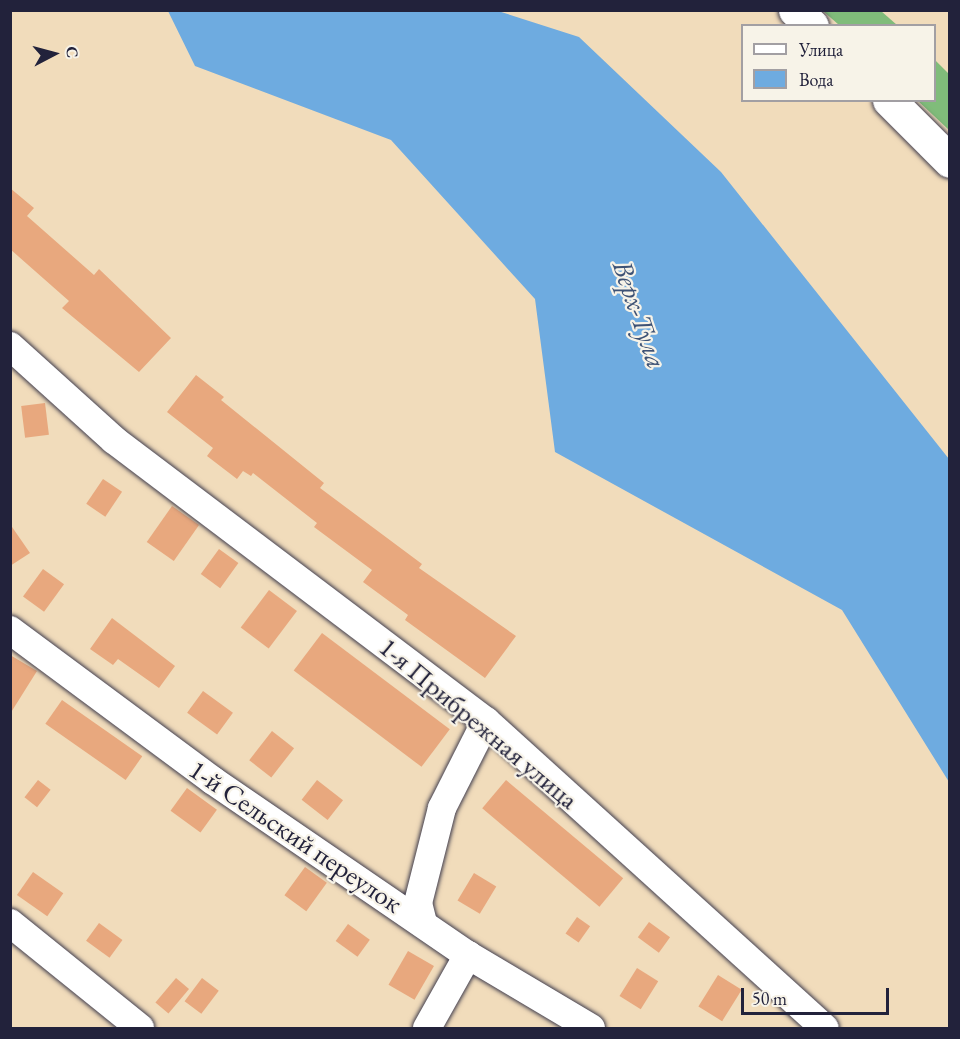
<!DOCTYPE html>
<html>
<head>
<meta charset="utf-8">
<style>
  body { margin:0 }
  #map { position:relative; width:960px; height:1039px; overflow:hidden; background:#f1dcbb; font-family:"EB Garamond",serif }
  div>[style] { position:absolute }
  .forest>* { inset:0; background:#80bc7a }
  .water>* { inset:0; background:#6eabe0 }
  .building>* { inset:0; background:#e8a87e; transform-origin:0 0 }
  .roads { filter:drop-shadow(0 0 2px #413e4e) drop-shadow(0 0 2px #413e4e) }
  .minor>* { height:28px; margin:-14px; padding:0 14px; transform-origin:14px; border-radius:14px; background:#fff }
  .major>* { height:33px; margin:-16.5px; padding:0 16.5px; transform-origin:16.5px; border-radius:16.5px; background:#fff }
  span { translate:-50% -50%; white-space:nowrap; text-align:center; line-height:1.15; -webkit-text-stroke:4.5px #f7f3e8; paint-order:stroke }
  .street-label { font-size:27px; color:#22223b }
  .water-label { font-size:28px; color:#3d5275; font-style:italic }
  .frame { position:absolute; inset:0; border:12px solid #22223b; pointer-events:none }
  .legend { position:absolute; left:741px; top:24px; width:195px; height:78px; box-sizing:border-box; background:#f7f3e8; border:2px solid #a29fa3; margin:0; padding:8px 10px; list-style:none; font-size:18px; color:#22223b }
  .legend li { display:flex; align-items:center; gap:12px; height:30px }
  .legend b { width:30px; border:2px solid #a29fa3 }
  .north { position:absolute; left:24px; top:24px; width:60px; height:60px; -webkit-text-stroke:4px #f7f3e8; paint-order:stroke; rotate:84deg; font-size:16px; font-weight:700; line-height:24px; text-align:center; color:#22223b }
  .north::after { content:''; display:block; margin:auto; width:21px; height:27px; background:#22223b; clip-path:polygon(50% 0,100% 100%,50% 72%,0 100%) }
  .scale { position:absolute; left:741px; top:988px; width:148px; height:27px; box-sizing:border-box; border:3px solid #22223b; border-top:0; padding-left:8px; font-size:18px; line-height:21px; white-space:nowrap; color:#22223b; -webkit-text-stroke:4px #f7f3e8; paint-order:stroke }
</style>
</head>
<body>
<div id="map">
  <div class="forest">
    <div style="clip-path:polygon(823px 11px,881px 11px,897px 25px,839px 25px)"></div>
    <div style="clip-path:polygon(935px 60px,949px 74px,949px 130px,918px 101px,934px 100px)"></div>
  </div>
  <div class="water">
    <div style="clip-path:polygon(168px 11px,498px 11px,579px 37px,721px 172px,949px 459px,949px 782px,842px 610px,555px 452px,535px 299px,391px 140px,195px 66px)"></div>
  </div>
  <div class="building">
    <div style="clip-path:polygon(10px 188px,34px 208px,27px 216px,94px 275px,99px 269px,171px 338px,139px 372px,62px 308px,69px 301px,10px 249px)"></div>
    <div style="clip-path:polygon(196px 375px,224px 397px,221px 400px,324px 483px,320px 488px,422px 564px,419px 568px,516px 636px,485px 678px,405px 620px,408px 615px,363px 582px,372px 570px,314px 527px,317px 523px,253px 473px,251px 476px,243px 471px,237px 479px,207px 456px,213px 448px,167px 412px)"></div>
    <div style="left:45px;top:403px;width:32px;height:24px;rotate:83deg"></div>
    <div style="left:103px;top:479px;width:23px;height:30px;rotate:34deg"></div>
    <div style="left:172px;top:506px;width:33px;height:44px;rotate:35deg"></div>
    <div style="clip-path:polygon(10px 524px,30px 553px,10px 566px)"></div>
    <div style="left:219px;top:549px;width:24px;height:31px;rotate:36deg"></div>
    <div style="left:43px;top:569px;width:26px;height:34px;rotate:36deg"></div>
    <div style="left:269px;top:590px;width:35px;height:47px;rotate:37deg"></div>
    <div style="clip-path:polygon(112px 618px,175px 666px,159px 688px,118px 659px,113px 665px,90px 649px)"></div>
    <div style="left:322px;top:633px;width:160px;height:47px;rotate:37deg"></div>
    <div style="clip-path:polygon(10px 655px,37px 671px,10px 714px)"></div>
    <div style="left:203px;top:691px;width:37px;height:27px;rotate:36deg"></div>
    <div style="left:62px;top:700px;width:98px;height:29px;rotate:35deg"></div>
    <div style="left:272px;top:731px;width:28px;height:37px;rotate:38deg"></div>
    <div style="left:38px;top:780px;width:16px;height:22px;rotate:38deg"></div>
    <div style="left:317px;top:780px;width:33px;height:25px;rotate:38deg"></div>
    <div style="left:506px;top:780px;width:153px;height:37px;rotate:40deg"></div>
    <div style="left:187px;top:788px;width:37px;height:28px;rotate:36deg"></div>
    <div style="left:305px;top:867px;width:27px;height:35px;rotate:36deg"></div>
    <div style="left:33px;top:872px;width:37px;height:28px;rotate:35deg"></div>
    <div style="left:474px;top:873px;width:26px;height:32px;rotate:31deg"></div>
    <div style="left:577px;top:917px;width:16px;height:20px;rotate:35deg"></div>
    <div style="left:649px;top:922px;width:26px;height:19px;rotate:36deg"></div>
    <div style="left:99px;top:923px;width:29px;height:22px;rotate:36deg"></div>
    <div style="left:348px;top:924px;width:27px;height:21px;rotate:36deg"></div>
    <div style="left:408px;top:951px;width:30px;height:39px;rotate:30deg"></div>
    <div style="left:637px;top:968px;width:25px;height:33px;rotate:32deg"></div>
    <div style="left:718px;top:975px;width:28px;height:37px;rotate:32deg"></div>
    <div style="left:176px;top:978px;width:17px;height:32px;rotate:40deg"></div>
    <div style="left:202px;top:978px;width:21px;height:29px;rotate:37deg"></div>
  </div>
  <div class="roads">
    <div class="minor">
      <div style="left:10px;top:346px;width:140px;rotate:42.1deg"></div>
      <div style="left:114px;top:440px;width:466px;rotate:37.1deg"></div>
      <div style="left:486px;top:721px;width:457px;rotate:42.2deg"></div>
      <div style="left:10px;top:630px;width:252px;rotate:36.6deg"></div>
      <div style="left:212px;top:780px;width:310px;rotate:34.4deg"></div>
      <div style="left:468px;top:955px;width:143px;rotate:30.7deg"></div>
      <div style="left:10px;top:923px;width:167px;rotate:38.9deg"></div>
      <div style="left:423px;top:923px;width:21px;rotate:-104deg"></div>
      <div style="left:418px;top:903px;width:98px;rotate:-75.8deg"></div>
      <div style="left:442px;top:808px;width:97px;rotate:-63.2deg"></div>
      <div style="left:427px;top:1028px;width:84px;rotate:-60.7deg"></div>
    </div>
    <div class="major">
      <div style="left:795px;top:10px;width:23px;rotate:43deg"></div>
      <div style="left:889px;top:100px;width:86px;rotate:45deg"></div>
    </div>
  </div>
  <div class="street-label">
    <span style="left:479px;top:723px;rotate:40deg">1-я Прибрежная улица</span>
    <span style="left:296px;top:836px;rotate:34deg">1-й Сельский переулок</span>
  </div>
  <div class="water-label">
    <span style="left:640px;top:314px;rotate:71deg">Верх-Тула</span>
  </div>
  <div class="frame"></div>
  <ul class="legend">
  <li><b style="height:8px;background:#fff"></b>Улица</li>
  <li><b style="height:16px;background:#6eabe0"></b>Вода</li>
  </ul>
  <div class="north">С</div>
  <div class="scale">50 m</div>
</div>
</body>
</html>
